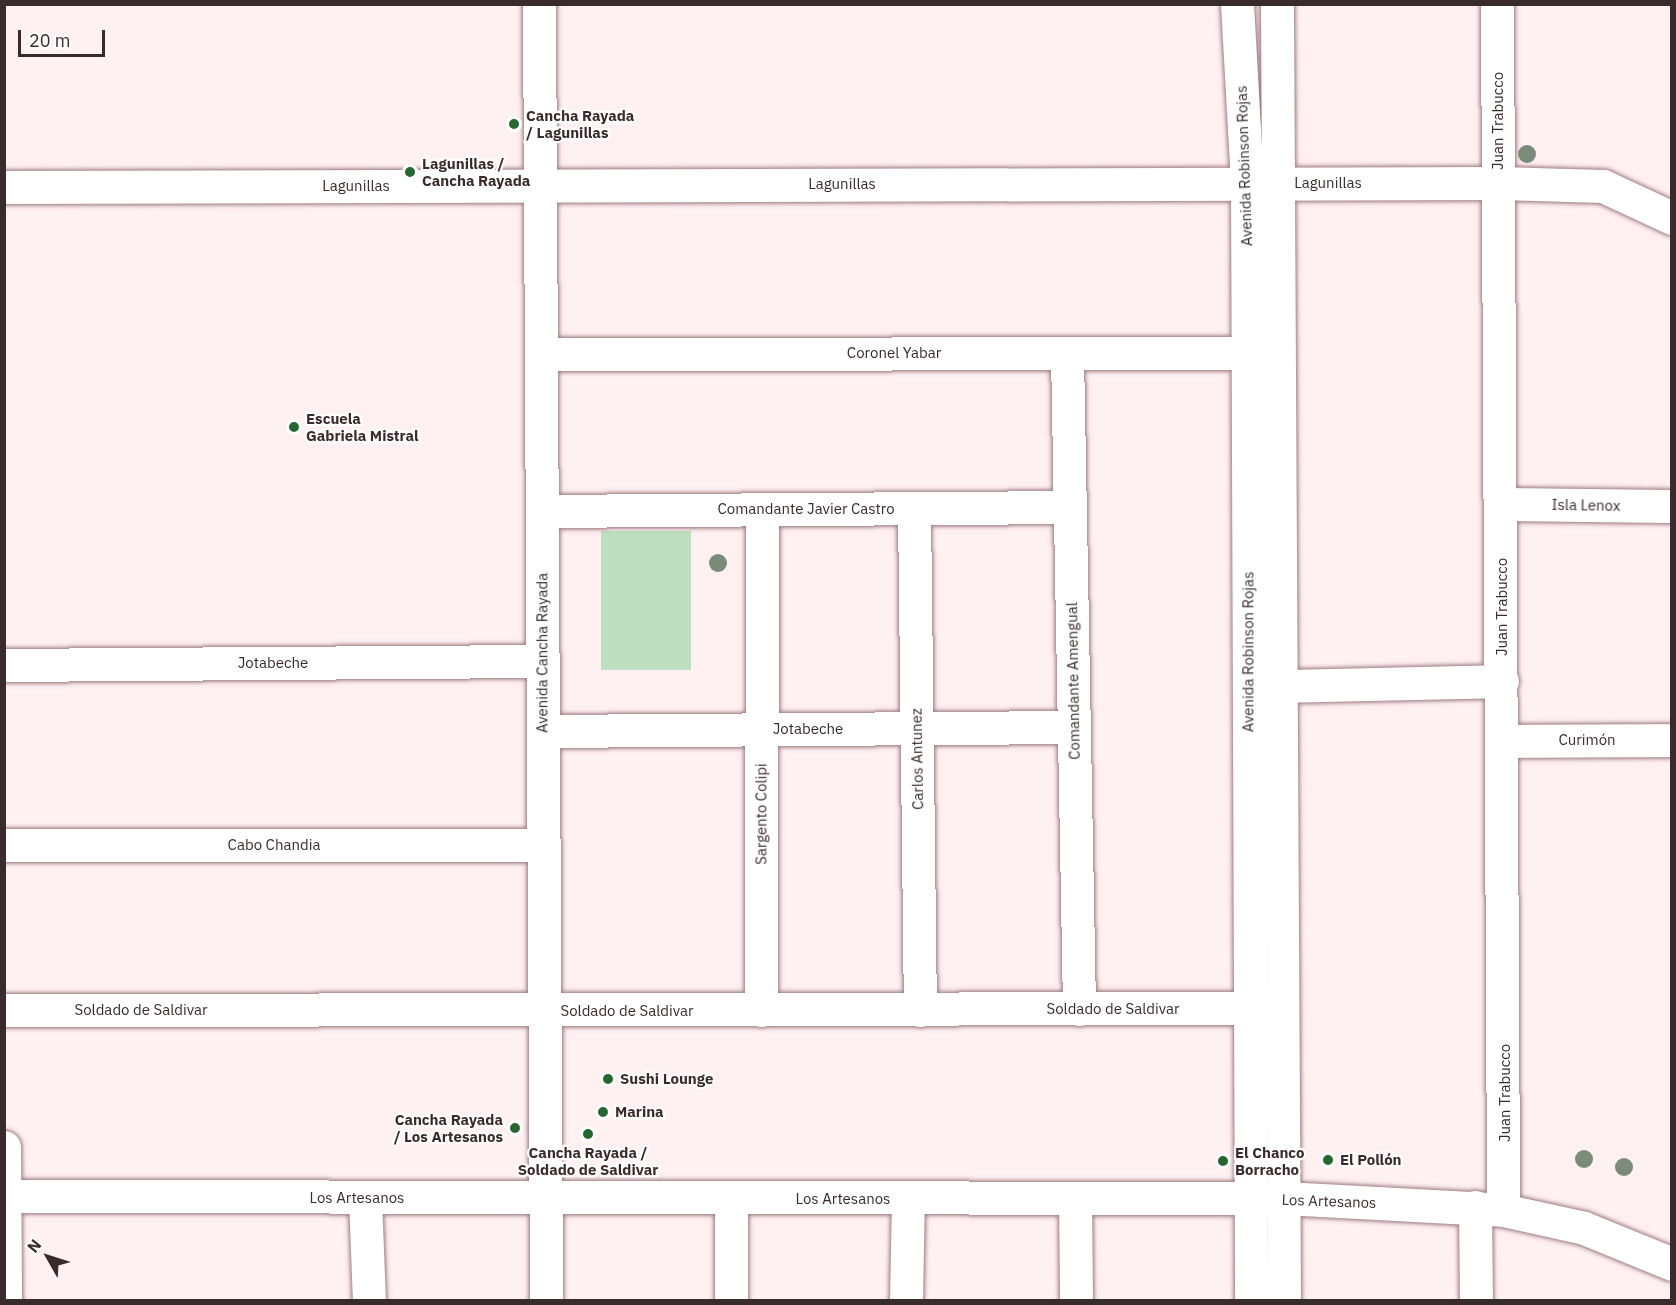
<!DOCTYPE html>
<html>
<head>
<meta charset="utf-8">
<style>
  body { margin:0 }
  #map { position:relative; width:1676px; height:1305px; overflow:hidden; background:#fff0f2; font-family:"IBM Plex Sans",sans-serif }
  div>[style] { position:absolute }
  .green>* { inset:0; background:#bedfc0; transform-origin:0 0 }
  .roads { filter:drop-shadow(0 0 2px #9d7c81) drop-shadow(0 0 2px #9d7c81) }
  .minor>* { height:33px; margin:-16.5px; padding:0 16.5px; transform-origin:16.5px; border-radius:16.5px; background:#fff }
  .trees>* { width:18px; height:18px; margin:-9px; border-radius:50%; background:#7c8a7a }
  .dots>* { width:16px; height:16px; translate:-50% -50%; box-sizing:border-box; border:3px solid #fff; border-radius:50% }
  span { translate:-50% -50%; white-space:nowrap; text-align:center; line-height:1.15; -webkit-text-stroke:4.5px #fff; paint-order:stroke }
  .poi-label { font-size:15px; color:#392b2d; font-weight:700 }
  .left { translate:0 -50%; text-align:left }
  .right { translate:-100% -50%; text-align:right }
  .street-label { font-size:15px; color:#392b2d }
  .frame { position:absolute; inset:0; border:6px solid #392b2d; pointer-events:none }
  .north { position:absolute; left:18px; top:1227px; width:60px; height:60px; -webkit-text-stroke:4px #fff; paint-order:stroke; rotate:309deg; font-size:16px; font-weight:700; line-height:24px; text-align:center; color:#392b2d }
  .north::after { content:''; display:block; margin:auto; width:21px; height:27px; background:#392b2d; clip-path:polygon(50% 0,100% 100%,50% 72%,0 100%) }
  .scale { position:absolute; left:18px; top:30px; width:87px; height:27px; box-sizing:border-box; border:3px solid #392b2d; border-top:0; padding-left:8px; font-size:18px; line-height:21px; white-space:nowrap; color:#392b2d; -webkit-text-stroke:4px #fff; paint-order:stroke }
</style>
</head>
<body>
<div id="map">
  <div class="green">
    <div style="left:601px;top:531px;width:90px;height:139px"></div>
  </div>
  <div class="roads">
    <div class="minor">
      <div style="left:539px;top:4px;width:1296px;rotate:89.69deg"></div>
      <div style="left:1237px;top:4px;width:179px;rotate:86.8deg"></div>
      <div style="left:1247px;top:183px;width:1117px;rotate:89.79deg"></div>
      <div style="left:1277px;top:4px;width:1296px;rotate:89.69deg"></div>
      <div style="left:1497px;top:4px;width:1206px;rotate:89.71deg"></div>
      <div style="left:4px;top:187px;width:1494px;rotate:-0.15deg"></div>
      <div style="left:1498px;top:183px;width:105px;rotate:1.6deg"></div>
      <div style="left:1603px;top:186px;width:76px;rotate:24.9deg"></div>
      <div style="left:1067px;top:353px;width:656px;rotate:88.95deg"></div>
      <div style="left:541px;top:354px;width:706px;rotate:-0.08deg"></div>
      <div style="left:1501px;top:504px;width:171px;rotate:0.7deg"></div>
      <div style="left:914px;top:508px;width:502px;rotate:89.32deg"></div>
      <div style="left:542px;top:511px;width:528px;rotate:-0.43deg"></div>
      <div style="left:4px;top:665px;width:538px;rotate:-0.43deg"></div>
      <div style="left:1282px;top:686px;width:220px;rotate:-1.3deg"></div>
      <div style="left:543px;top:731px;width:531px;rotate:-0.43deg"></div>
      <div style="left:1503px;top:741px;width:169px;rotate:-0.3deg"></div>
      <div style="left:4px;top:845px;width:539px"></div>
      <div style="left:4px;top:1010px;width:1246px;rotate:-0.09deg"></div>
      <div style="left:761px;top:1010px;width:501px;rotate:-89.89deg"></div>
      <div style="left:4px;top:1147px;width:153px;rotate:89.6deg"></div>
      <div style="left:4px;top:1196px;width:1280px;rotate:0.09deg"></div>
      <div style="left:1284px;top:1198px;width:219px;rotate:3.1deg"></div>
      <div style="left:1503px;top:1210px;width:83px;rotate:12.5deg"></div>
      <div style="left:1584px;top:1228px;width:95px;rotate:22.2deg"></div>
      <div style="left:365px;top:1198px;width:102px;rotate:87.8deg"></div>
      <div style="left:1075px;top:1199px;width:101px;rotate:89.4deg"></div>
      <div style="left:1475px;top:1207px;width:93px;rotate:89.4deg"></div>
      <div style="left:731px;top:1300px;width:101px;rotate:-90deg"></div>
      <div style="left:906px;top:1300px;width:101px;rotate:-88.9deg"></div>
    </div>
  </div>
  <div class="trees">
    <div style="left:1527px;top:154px"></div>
    <div style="left:718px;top:563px"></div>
    <div style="left:1584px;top:1159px"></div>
    <div style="left:1624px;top:1167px"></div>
  </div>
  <div class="dots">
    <div style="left:514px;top:124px;background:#266731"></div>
    <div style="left:410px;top:172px;background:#266731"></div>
    <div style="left:294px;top:427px;background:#266731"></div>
    <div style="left:608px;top:1079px;background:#266731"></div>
    <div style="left:603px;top:1112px;background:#266731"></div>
    <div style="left:515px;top:1128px;background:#266731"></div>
    <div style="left:588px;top:1134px;background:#266731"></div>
    <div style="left:1328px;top:1160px;background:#266731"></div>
    <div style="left:1223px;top:1161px;background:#266731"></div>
  </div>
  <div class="poi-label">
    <span class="left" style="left:526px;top:124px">Cancha Rayada<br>/ Lagunillas</span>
    <span class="left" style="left:422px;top:172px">Lagunillas /<br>Cancha Rayada</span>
    <span class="left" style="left:306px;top:427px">Escuela<br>Gabriela Mistral</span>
    <span class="left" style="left:620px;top:1079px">Sushi Lounge</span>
    <span class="left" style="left:615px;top:1112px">Marina</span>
    <span class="right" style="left:503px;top:1128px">Cancha Rayada<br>/ Los Artesanos</span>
    <span style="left:588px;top:1161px">Cancha Rayada /<br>Soldado de Saldivar</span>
    <span class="left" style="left:1235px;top:1161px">El Chanco<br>Borracho</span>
    <span class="left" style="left:1340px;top:1160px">El Pollón</span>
  </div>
  <div class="street-label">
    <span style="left:1498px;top:121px;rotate:-90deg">Juan Trabucco</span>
    <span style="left:1244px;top:166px;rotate:-92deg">Avenida Robinson Rojas</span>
    <span style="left:1328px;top:183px">Lagunillas</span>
    <span style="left:842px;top:184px">Lagunillas</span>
    <span style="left:356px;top:186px">Lagunillas</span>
    <span style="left:894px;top:353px">Coronel Yabar</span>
    <span style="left:1586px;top:505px;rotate:1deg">Isla Lenox</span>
    <span style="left:806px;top:509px">Comandante Javier Castro</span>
    <span style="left:1502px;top:607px;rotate:-90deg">Juan Trabucco</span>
    <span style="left:1248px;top:652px;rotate:-90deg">Avenida Robinson Rojas</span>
    <span style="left:542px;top:653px;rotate:-90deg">Avenida Cancha Rayada</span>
    <span style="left:273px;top:663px">Jotabeche</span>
    <span style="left:1073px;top:681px;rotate:-91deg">Comandante Amengual</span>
    <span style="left:808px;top:729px">Jotabeche</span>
    <span style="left:1587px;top:740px">Curimón</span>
    <span style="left:917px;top:759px;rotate:-91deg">Carlos Antunez</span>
    <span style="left:761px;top:814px;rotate:-90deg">Sargento Colipi</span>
    <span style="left:274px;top:845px">Cabo Chandia</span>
    <span style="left:1113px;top:1009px">Soldado de Saldivar</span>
    <span style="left:141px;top:1010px">Soldado de Saldivar</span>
    <span style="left:627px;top:1011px">Soldado de Saldivar</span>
    <span style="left:1505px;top:1093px;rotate:-90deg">Juan Trabucco</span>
    <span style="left:357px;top:1198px">Los Artesanos</span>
    <span style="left:843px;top:1199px">Los Artesanos</span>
    <span style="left:1329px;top:1201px;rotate:2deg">Los Artesanos</span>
  </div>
  <div class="frame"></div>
  <div class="north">N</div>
  <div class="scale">20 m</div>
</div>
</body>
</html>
